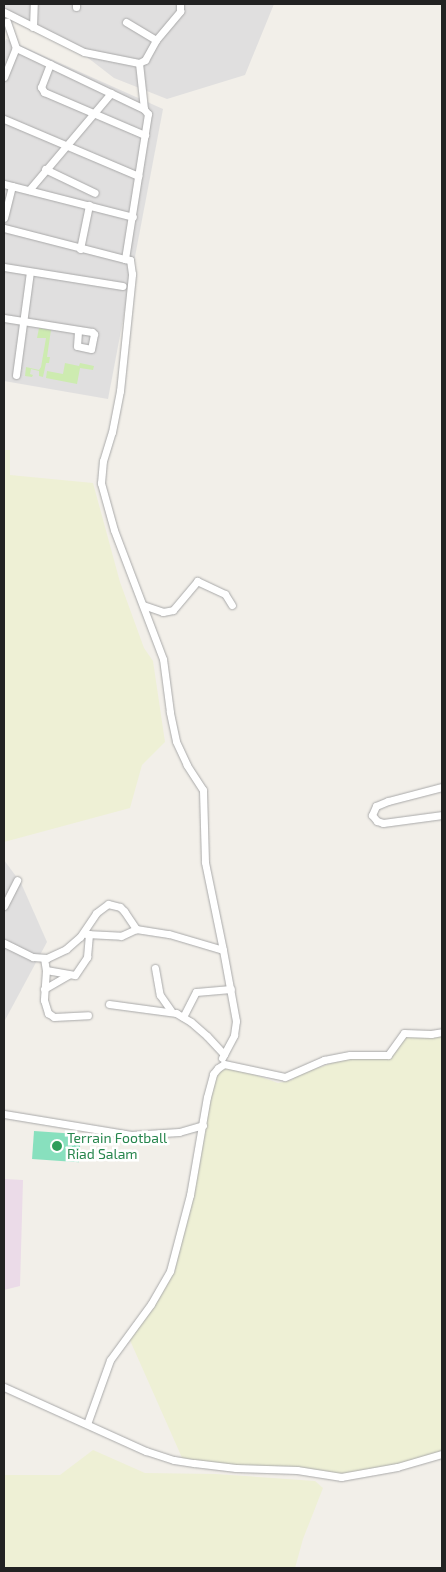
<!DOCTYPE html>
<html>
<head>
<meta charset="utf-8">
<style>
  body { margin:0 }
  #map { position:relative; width:446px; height:1572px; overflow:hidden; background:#f2efe9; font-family:"Exo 2",sans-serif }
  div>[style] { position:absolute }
  .residential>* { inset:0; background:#e0dfdf }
  .industrial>* { inset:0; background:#ebdbe8 }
  .farmland>* { inset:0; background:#eef0d5 }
  .grass>* { inset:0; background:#cdebb0 }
  .pitch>* { inset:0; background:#88e0be; transform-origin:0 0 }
  .roads { filter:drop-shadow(0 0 1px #a9a9a9) drop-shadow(0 0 1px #a9a9a9) }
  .street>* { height:7px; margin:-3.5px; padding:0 3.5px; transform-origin:3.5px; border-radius:3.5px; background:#fff }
  .dots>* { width:14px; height:14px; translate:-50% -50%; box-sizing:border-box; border:2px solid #fff; border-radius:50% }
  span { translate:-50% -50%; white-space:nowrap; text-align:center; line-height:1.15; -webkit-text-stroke:5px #fff; paint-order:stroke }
  .leisure-label { font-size:14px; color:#27864d }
  .left { translate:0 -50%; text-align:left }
  .frame { position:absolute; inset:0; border:5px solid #222; pointer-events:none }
</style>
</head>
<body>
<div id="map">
  <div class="residential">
    <div style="clip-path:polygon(4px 4px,274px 4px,245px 75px,167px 99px,114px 78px,83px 54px,28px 28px,5px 14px,4px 16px)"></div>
    <div style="clip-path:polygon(6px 39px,163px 109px,108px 399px,4px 381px,4px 44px)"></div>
    <div style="clip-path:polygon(4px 860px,21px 883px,47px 942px,4px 1022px)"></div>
  </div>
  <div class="industrial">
    <div style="clip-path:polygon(4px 1179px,23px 1180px,20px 1286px,4px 1290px)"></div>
  </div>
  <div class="farmland">
    <div style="clip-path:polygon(4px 450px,10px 450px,10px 475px,93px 483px,120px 582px,144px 648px,153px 661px,165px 742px,142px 765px,130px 808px,4px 842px)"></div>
    <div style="clip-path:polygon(442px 1032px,442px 1455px,341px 1478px,183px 1460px,129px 1338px,175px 1271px,213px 1076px,224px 1064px,278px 1083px,292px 1080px,301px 1069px,321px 1067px,353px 1055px,388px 1055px,406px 1033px)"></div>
    <div style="clip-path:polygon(93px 1450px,145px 1473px,216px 1474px,315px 1481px,323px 1488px,303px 1539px,295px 1568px,4px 1568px,4px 1475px,60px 1475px)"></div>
  </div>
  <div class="grass">
    <div style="clip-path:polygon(39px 328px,51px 330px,47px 357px,50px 357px,49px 363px,46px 363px,43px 377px,39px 376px,39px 371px,31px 369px,30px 374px,33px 375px,32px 377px,25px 376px,26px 367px,39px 370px,41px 367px,46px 338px,37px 338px)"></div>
    <div style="clip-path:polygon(65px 363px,79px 366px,80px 363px,94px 366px,93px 370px,80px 368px,77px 384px,46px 378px,47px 371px,63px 374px)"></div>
  </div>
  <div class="pitch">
    <div style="left:34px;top:1131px;width:47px;height:28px;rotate:4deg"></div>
  </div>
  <div class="roads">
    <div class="street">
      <div style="left:76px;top:4px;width:3px;rotate:90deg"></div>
      <div style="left:4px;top:12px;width:89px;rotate:26.6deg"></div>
      <div style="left:84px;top:52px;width:56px;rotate:11.3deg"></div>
      <div style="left:139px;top:63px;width:7px;rotate:-27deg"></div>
      <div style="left:145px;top:60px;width:23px;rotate:-61deg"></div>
      <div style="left:156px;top:40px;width:38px;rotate:-50deg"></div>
      <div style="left:180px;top:11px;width:7px;rotate:-90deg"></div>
      <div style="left:126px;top:22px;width:35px;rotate:31deg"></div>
      <div style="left:33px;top:27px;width:23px;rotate:-88deg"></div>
      <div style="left:139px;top:63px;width:46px;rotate:83.8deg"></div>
      <div style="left:50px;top:64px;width:25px;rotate:111deg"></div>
      <div style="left:41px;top:87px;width:6px;rotate:59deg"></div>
      <div style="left:44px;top:92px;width:110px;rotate:23.1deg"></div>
      <div style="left:4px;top:77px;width:31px;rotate:-68deg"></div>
      <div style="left:4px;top:119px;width:146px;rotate:23deg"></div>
      <div style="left:45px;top:169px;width:55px;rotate:25.6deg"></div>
      <div style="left:4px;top:184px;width:133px;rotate:14.3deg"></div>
      <div style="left:29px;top:190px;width:127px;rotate:-49.8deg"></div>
      <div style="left:4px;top:218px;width:33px;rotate:-76deg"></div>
      <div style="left:4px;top:228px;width:125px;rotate:14.4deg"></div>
      <div style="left:80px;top:249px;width:45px;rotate:-78.4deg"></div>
      <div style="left:4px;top:267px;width:120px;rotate:9.1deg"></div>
      <div style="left:4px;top:318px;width:89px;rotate:9deg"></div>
      <div style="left:92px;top:332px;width:3px;rotate:45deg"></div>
      <div style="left:94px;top:334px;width:15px;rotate:101deg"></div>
      <div style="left:91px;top:349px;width:14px;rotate:-168deg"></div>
      <div style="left:77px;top:346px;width:16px;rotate:-86deg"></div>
      <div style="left:16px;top:375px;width:104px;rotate:-82.3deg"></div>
      <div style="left:143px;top:605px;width:21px;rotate:19deg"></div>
      <div style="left:163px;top:612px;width:10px;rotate:-11deg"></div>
      <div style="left:173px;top:610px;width:38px;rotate:-50deg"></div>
      <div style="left:197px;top:581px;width:31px;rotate:25deg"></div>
      <div style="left:225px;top:594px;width:13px;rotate:58deg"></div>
      <div style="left:442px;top:787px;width:56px;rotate:165.5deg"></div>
      <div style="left:388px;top:801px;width:13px;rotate:157deg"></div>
      <div style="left:376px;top:806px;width:10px;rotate:114deg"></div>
      <div style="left:372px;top:815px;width:8px;rotate:50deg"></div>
      <div style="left:377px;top:821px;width:6px;rotate:18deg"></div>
      <div style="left:383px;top:823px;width:60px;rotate:-7.7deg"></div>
      <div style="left:4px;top:906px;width:29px;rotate:-63deg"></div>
      <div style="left:86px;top:934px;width:35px;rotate:3deg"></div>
      <div style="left:121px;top:936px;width:17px;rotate:-25deg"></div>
      <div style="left:4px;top:943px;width:32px;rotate:26deg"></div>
      <div style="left:33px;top:957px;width:14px;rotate:4deg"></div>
      <div style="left:47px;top:958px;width:21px;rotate:-25deg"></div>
      <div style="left:66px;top:949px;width:18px;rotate:-41deg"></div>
      <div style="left:80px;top:937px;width:29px;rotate:-56deg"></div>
      <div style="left:96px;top:913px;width:15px;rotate:-37deg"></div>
      <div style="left:108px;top:904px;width:12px;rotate:14deg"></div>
      <div style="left:120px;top:907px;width:6px;rotate:45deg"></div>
      <div style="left:124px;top:911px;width:22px;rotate:56deg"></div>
      <div style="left:136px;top:929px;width:33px;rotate:9deg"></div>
      <div style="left:169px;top:934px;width:56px;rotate:16.5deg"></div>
      <div style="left:223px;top:950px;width:90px;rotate:-101.6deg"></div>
      <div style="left:205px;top:862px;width:72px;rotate:-91.6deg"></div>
      <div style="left:203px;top:790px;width:30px;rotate:-123deg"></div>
      <div style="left:187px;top:765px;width:26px;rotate:-115deg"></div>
      <div style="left:176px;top:741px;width:30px;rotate:-102deg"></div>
      <div style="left:170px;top:712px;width:53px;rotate:-97.5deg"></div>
      <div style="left:163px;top:659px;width:138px;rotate:-110.8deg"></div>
      <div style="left:114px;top:530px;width:49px;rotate:-105.5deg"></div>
      <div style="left:101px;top:483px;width:22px;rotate:-85deg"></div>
      <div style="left:103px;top:461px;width:30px;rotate:-73deg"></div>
      <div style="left:112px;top:432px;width:42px;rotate:-79deg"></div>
      <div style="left:120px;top:391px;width:118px;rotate:-84.1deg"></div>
      <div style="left:132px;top:274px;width:14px;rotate:-98deg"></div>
      <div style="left:130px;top:260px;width:5px;rotate:-169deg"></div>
      <div style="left:125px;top:259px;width:147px;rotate:-81deg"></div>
      <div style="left:148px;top:114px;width:6px;rotate:-129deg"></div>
      <div style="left:144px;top:109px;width:142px;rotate:-154.5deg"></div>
      <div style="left:16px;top:48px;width:28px;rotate:-109deg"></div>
      <div style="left:44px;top:958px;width:12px;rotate:81deg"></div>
      <div style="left:46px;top:970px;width:29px;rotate:10deg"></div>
      <div style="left:75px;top:975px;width:22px;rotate:-56deg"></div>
      <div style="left:87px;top:957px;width:23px;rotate:-85deg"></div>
      <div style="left:155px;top:968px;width:27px;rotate:80deg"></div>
      <div style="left:160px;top:995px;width:19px;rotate:55deg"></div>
      <div style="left:46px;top:970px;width:30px;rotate:94deg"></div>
      <div style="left:44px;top:1000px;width:14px;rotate:73deg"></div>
      <div style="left:48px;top:1013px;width:7px;rotate:34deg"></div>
      <div style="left:54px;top:1017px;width:34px;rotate:-3deg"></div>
      <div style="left:44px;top:989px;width:28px;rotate:-30deg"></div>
      <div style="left:109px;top:1004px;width:68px;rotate:7.7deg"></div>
      <div style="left:176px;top:1013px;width:17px;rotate:31deg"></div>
      <div style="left:191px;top:1022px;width:21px;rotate:41deg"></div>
      <div style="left:207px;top:1036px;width:25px;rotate:47deg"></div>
      <div style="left:183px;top:1017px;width:28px;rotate:-63deg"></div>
      <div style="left:196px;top:992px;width:35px;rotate:-5deg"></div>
      <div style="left:222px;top:1058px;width:26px;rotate:-62deg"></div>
      <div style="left:234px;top:1035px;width:14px;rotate:-82deg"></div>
      <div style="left:236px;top:1021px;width:72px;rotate:-100.4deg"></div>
      <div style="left:4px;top:1114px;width:129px;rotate:9.4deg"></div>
      <div style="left:131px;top:1135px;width:48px;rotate:-3.6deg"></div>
      <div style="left:179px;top:1132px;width:25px;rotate:-16deg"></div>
      <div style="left:4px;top:1387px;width:156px;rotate:24.3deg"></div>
      <div style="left:146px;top:1451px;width:29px;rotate:18deg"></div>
      <div style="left:174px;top:1460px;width:20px;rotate:9deg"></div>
      <div style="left:194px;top:1463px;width:42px;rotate:6.8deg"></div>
      <div style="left:236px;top:1468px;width:61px;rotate:1.9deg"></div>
      <div style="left:297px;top:1470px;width:45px;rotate:9deg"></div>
      <div style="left:341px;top:1477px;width:57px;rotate:-10.1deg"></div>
      <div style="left:397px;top:1467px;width:47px;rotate:-16.1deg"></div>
      <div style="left:87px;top:1424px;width:68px;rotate:-70.2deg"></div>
      <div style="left:110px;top:1360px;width:69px;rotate:-53.8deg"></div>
      <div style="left:151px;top:1304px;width:38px;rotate:-60deg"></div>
      <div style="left:170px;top:1271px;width:79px;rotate:-75.3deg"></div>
      <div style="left:190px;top:1195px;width:99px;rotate:-80.2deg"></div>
      <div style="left:207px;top:1097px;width:24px;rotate:-75deg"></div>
      <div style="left:213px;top:1074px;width:8px;rotate:-50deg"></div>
      <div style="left:218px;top:1068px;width:7px;rotate:-34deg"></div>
      <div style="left:224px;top:1064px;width:62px;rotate:12deg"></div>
      <div style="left:285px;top:1077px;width:43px;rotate:-23.6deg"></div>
      <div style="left:324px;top:1060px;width:26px;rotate:-11deg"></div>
      <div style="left:350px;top:1055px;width:38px"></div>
      <div style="left:388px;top:1055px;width:27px;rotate:-54deg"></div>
      <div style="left:404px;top:1033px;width:27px;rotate:2deg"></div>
      <div style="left:431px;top:1034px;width:11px;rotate:-10deg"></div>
    </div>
  </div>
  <div class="dots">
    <div style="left:57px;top:1146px;background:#2e9e5b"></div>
  </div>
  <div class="leisure-label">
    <span class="left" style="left:67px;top:1146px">Terrain Football<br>Riad Salam</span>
  </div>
  <div class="frame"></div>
</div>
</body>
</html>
